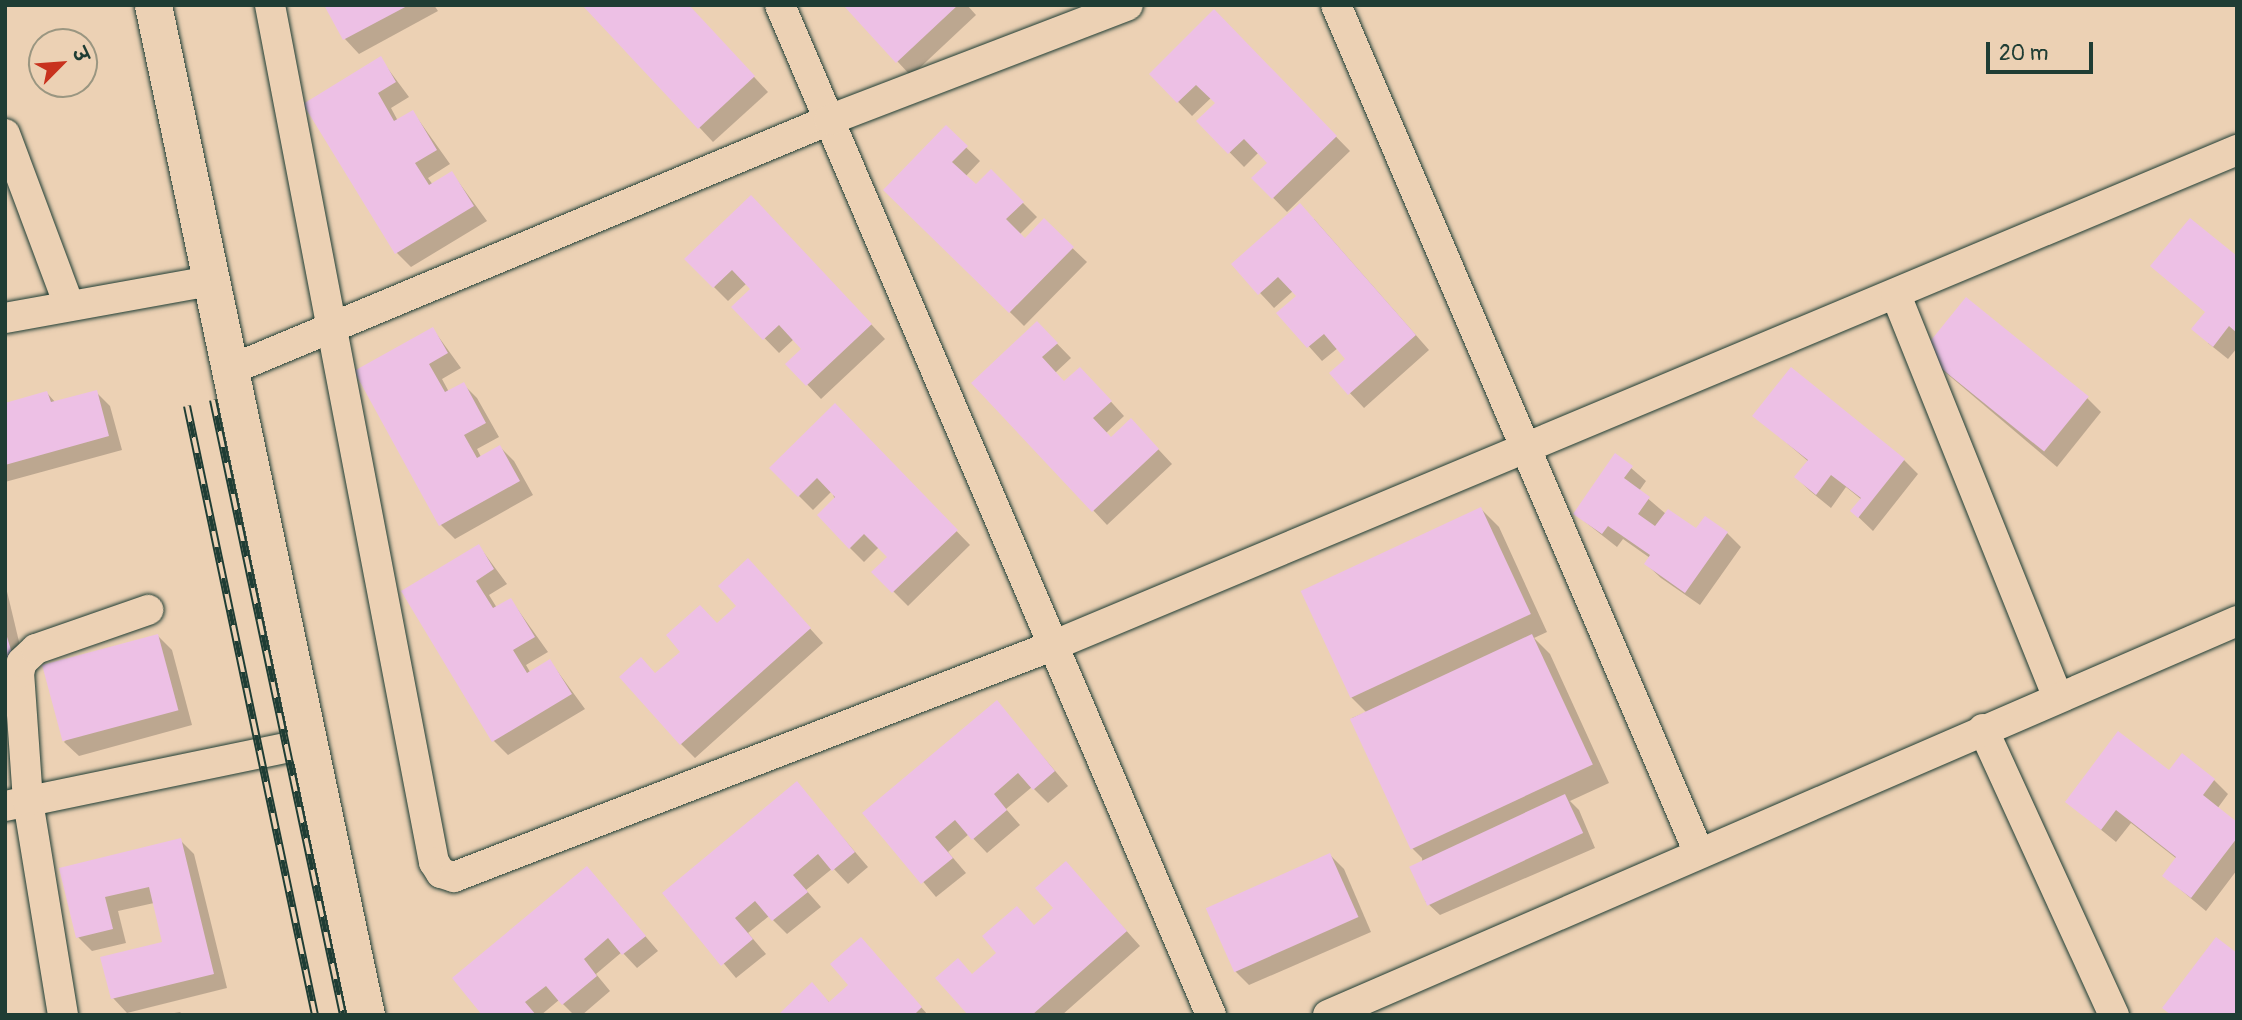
<!DOCTYPE html>
<html>
<head>
<meta charset="utf-8">
<style>
  body { margin:0 }
  #map { position:relative; width:2242px; height:1020px; overflow:hidden; background:#ecd1b4; font-family:Pangolin,"Playpen Sans Deva",sans-serif }
  div>[style] { position:absolute }
  .shadow>* { inset:0; background:#0003 }
  .building>* { inset:0; background:#edc0e5; transform-origin:0 0 }
  .roads { filter:drop-shadow(0 0 2px #1f3d34) drop-shadow(0 0 2px #1f3d34) }
  .minor>* { height:30px; margin:-15px; padding:0 15px; transform-origin:15px; border-radius:15px; background:#ecd1b4 }
  .tertiary>* { height:37px; margin:-18.5px; padding:0 18.5px; transform-origin:18.5px; border-radius:18.5px; background:#ecd1b4 }
  .rail>* { height:8px; margin-top:-4px; transform-origin:0; background:repeating-linear-gradient(90deg,#ecd1b4 0 16px,#1f3d34 0 32px); box-sizing:border-box; border-block:2px solid #1f3d34 }
  span { translate:-50% -50%; white-space:nowrap; text-align:center; line-height:1.15; -webkit-text-stroke:7px #ecd1b4; paint-order:stroke }
  .frame { position:absolute; inset:0; border:7px solid #1f3d34; pointer-events:none }
  .north { position:absolute; left:28px; top:28px; width:70px; height:70px; box-sizing:border-box; background:#ecd1b4; border:2px solid #9a9681; border-radius:50%; rotate:65deg; font-size:19px; font-weight:700; line-height:28px; text-align:center; color:#1f3d34 }
  .north::after { content:''; display:block; margin:auto; width:24px; height:32px; background:#c8321e; clip-path:polygon(50% 0,100% 100%,50% 72%,0 100%) }
  .scale { position:absolute; left:1986px; top:42px; width:107px; height:32px; box-sizing:border-box; border:4px solid #1f3d34; border-top:0; padding-left:9px; font-size:21px; line-height:24px; white-space:nowrap; color:#1f3d34; -webkit-text-stroke:5px #ecd1b4; paint-order:stroke }
</style>
</head>
<body>
<div id="map">
  <div class="shadow">
    <div style="clip-path:polygon(326px 5px,434px 5px,438px 11px,359px 54px,345px 39px)"></div>
    <div style="clip-path:polygon(585px 5px,688px 5px,768px 92px,713px 142px)"></div>
    <div style="clip-path:polygon(845px 5px,967px 5px,976px 15px,911px 76px)"></div>
    <div style="clip-path:polygon(1214px 12px,1350px 151px,1287px 212px,1254px 178px,1269px 163px,1259px 152px,1244px 167px,1199px 121px,1217px 103px,1212px 97px,1192px 116px,1151px 74px)"></div>
    <div style="clip-path:polygon(380px 58px,409px 97px,391px 108px,398px 121px,413px 112px,450px 164px,428px 178px,433px 185px,452px 173px,487px 221px,411px 267px,397px 253px,305px 104px)"></div>
    <div style="clip-path:polygon(946px 128px,980px 161px,965px 177px,976px 186px,991px 171px,1037px 217px,1019px 235px,1025px 240px,1044px 221px,1087px 262px,1024px 326px,886px 190px)"></div>
    <div style="clip-path:polygon(765px 211px,885px 339px,821px 399px,788px 364px,804px 350px,794px 339px,779px 353px,734px 307px,753px 289px,747px 283px,728px 301px,714px 287px)"></div>
    <div style="clip-path:polygon(1314px 219px,1429px 350px,1364px 408px,1331px 373px,1347px 359px,1338px 348px,1322px 361px,1279px 313px,1298px 296px,1293px 291px,1274px 308px,1233px 264px)"></div>
    <div style="clip-path:polygon(2237px 259px,2237px 348px,2228px 359px,2208px 343px,2207px 313px)"></div>
    <div style="clip-path:polygon(1037px 323px,1071px 358px,1055px 373px,1065px 383px,1094px 383px,1124px 416px,1106px 433px,1111px 439px,1145px 435px,1172px 464px,1107px 525px,974px 383px)"></div>
    <div style="clip-path:polygon(433px 329px,461px 368px,442px 379px,449px 392px,463px 384px,477px 398px,499px 437px,477px 449px,481px 457px,500px 447px,514px 461px,533px 495px,455px 539px,441px 525px,356px 372px)"></div>
    <div style="clip-path:polygon(1939px 367px,2087px 398px,2101px 412px,2057px 467px)"></div>
    <div style="clip-path:polygon(96px 392px,110px 406px,122px 450px,5px 482px,5px 404px,47px 393px,56px 403px)"></div>
    <div style="clip-path:polygon(835px 406px,970px 545px,908px 606px,874px 572px,889px 557px,879px 547px,864px 562px,850px 548px,832px 491px,813px 510px,771px 468px)"></div>
    <div style="clip-path:polygon(1754px 415px,1904px 460px,1918px 474px,1873px 531px,1852px 511px,1862px 500px,1846px 487px,1831px 508px,1810px 491px,1796px 477px,1809px 462px)"></div>
    <div style="clip-path:polygon(1616px 455px,1646px 481px,1639px 491px,1666px 514px,1697px 531px,1727px 533px,1741px 547px,1700px 605px,1661px 578px,1646px 564px,1650px 558px,1623px 539px,1617px 547px,1575px 514px)"></div>
    <div style="clip-path:polygon(1481px 509px,1499px 527px,1547px 632px,1534px 638px,1550px 654px,1609px 783px,1570px 801px,1579px 810px,1595px 848px,1440px 915px,1425px 901px,1422px 858px,1411px 847px,1352px 718px,1366px 712px,1350px 696px)"></div>
    <div style="clip-path:polygon(479px 546px,507px 584px,489px 595px,497px 608px,511px 600px,548px 652px,526px 665px,530px 672px,550px 661px,585px 709px,508px 755px,494px 741px,404px 592px)"></div>
    <div style="clip-path:polygon(762px 575px,823px 643px,695px 758px,681px 744px,656px 675px,739px 607px)"></div>
    <div style="clip-path:polygon(5px 583px,26px 671px,5px 676px)"></div>
    <div style="clip-path:polygon(158px 636px,172px 650px,192px 725px,79px 756px,64px 742px)"></div>
    <div style="clip-path:polygon(997px 703px,1068px 786px,1048px 803px,1032px 787px,1006px 809px,1020px 825px,987px 853px,969px 834px,948px 852px,966px 873px,936px 897px,865px 813px)"></div>
    <div style="clip-path:polygon(2170px 772px,2214px 780px,2228px 794px,2217px 809px,2237px 824px,2237px 870px,2206px 911px,2164px 876px,2177px 859px,2131px 823px,2116px 842px,2067px 802px)"></div>
    <div style="clip-path:polygon(797px 784px,868px 867px,848px 884px,833px 868px,806px 890px,821px 907px,787px 934px,769px 916px,748px 933px,766px 954px,736px 978px,665px 894px)"></div>
    <div style="clip-path:polygon(180px 840px,194px 854px,227px 988px,127px 1013px,113px 998px,164px 943px,154px 903px,118px 911px,126px 943px,92px 951px,78px 937px,61px 869px)"></div>
    <div style="clip-path:polygon(1330px 855px,1344px 869px,1371px 932px,1249px 985px,1235px 971px)"></div>
    <div style="clip-path:polygon(1066px 863px,1140px 946px,1062px 1015px,970px 1015px,973px 976px,1056px 909px)"></div>
    <div style="clip-path:polygon(587px 868px,658px 951px,637px 968px,622px 952px,596px 974px,610px 991px,582px 1015px,574px 1015px,559px 1000px,541px 1015px,485px 1015px)"></div>
    <div style="clip-path:polygon(861px 939px,928px 1015px,781px 1015px,812px 985px,830px 1003px,850px 985px)"></div>
    <div style="clip-path:polygon(180px 1012px,183px 1015px,163px 1015px)"></div>
  </div>
  <div class="building">
    <div style="clip-path:polygon(324px 5px,409px 5px,343px 40px)"></div>
    <div style="clip-path:polygon(582px 5px,689px 5px,755px 76px,698px 129px)"></div>
    <div style="clip-path:polygon(843px 5px,958px 5px,896px 63px)"></div>
    <div style="clip-path:polygon(1214px 9px,1337px 136px,1272px 199px,1251px 178px,1267px 163px,1244px 139px,1228px 154px,1196px 121px,1215px 103px,1196px 85px,1177px 103px,1149px 74px)"></div>
    <div style="clip-path:polygon(381px 56px,396px 82px,378px 93px,394px 121px,413px 110px,437px 150px,415px 163px,429px 185px,452px 171px,474px 206px,395px 254px,303px 104px)"></div>
    <div style="clip-path:polygon(946px 125px,968px 146px,952px 162px,976px 184px,991px 169px,1024px 202px,1006px 219px,1025px 238px,1044px 218px,1074px 247px,1009px 313px,883px 190px)"></div>
    <div style="clip-path:polygon(751px 195px,872px 324px,806px 386px,785px 364px,801px 349px,779px 325px,763px 340px,731px 307px,750px 289px,732px 270px,713px 288px,684px 259px)"></div>
    <div style="clip-path:polygon(1300px 203px,1416px 335px,1348px 395px,1329px 373px,1345px 359px,1324px 334px,1307px 348px,1276px 313px,1296px 296px,1278px 277px,1258px 295px,1231px 264px)"></div>
    <div style="clip-path:polygon(2190px 218px,2237px 256px,2237px 333px,2229px 326px,2213px 347px,2191px 329px,2205px 312px,2150px 266px)"></div>
    <div style="left:1966px;top:297px;width:158px;height:71px;rotate:39deg"></div>
    <div style="clip-path:polygon(1037px 321px,1058px 343px,1042px 357px,1064px 381px,1080px 367px,1112px 401px,1093px 418px,1111px 437px,1131px 418px,1159px 449px,1092px 512px,971px 383px)"></div>
    <div style="clip-path:polygon(433px 327px,448px 353px,429px 364px,445px 392px,464px 382px,486px 423px,464px 435px,477px 458px,500px 445px,520px 481px,439px 526px,354px 371px)"></div>
    <div style="clip-path:polygon(1791px 367px,1905px 459px,1858px 518px,1850px 511px,1861px 498px,1831px 475px,1816px 495px,1794px 477px,1808px 460px,1752px 416px)"></div>
    <div style="clip-path:polygon(97px 390px,109px 436px,5px 465px,5px 403px,47px 391px,51px 402px)"></div>
    <div style="clip-path:polygon(835px 403px,958px 530px,892px 593px,871px 572px,887px 557px,864px 534px,849px 549px,817px 515px,835px 497px,817px 478px,798px 497px,769px 468px)"></div>
    <div style="clip-path:polygon(1615px 453px,1633px 466px,1624px 478px,1650px 497px,1638px 514px,1655px 526px,1668px 509px,1696px 528px,1705px 516px,1728px 532px,1685px 593px,1644px 564px,1650px 555px,1608px 526px,1602px 534px,1573px 514px)"></div>
    <div style="left:1481px;top:507px;width:118px;height:199px;rotate:65deg"></div>
    <div style="clip-path:polygon(479px 544px,494px 569px,476px 581px,493px 608px,511px 598px,535px 637px,513px 650px,527px 673px,550px 659px,572px 694px,492px 742px,401px 591px)"></div>
    <div style="clip-path:polygon(748px 558px,811px 628px,680px 745px,619px 677px,641px 657px,655px 673px,680px 652px,666px 635px,700px 605px,717px 623px,736px 606px,718px 586px)"></div>
    <div style="clip-path:polygon(5px 630px,13px 657px,5px 659px)"></div>
    <div style="left:158px;top:634px;width:79px;height:120px;rotate:75deg"></div>
    <div style="left:1532px;top:634px;width:144px;height:201px;rotate:65deg"></div>
    <div style="clip-path:polygon(997px 700px,1055px 771px,1033px 790px,1018px 773px,994px 794px,1007px 810px,972px 840px,955px 820px,935px 837px,953px 858px,921px 884px,862px 813px)"></div>
    <div style="clip-path:polygon(2118px 731px,2169px 770px,2182px 753px,2215px 779px,2203px 795px,2237px 822px,2237px 838px,2191px 898px,2162px 876px,2176px 857px,2116px 810px,2101px 830px,2065px 802px)"></div>
    <div style="clip-path:polygon(797px 781px,855px 852px,832px 871px,818px 854px,793px 875px,808px 892px,772px 921px,755px 901px,735px 918px,753px 939px,721px 966px,662px 893px)"></div>
    <div style="left:1565px;top:794px;width:43px;height:172px;rotate:65deg"></div>
    <div style="clip-path:polygon(181px 838px,214px 974px,111px 999px,100px 957px,162px 942px,149px 887px,105px 897px,113px 929px,76px 938px,59px 868px)"></div>
    <div style="left:1330px;top:853px;width:70px;height:136px;rotate:66deg"></div>
    <div style="clip-path:polygon(1066px 861px,1127px 931px,1032px 1015px,968px 1015px,935px 978px,958px 958px,972px 974px,996px 953px,982px 936px,1017px 906px,1034px 925px,1053px 908px,1035px 888px)"></div>
    <div style="clip-path:polygon(587px 866px,646px 936px,622px 955px,608px 938px,584px 959px,597px 976px,562px 1005px,546px 986px,525px 1002px,536px 1015px,482px 1015px,452px 978px)"></div>
    <div style="clip-path:polygon(861px 937px,922px 1007px,914px 1015px,778px 1015px,812px 982px,829px 1002px,848px 985px,830px 964px)"></div>
    <div style="clip-path:polygon(2216px 937px,2237px 953px,2237px 1015px,2171px 1015px,2162px 1008px)"></div>
  </div>
  <div class="roads">
    <div class="minor">
      <div style="left:270px;top:5px;width:873px;rotate:79.17deg"></div>
      <div style="left:434px;top:862px;width:13px;rotate:58deg"></div>
      <div style="left:441px;top:873px;width:14px;rotate:17deg"></div>
      <div style="left:454px;top:877px;width:641px;rotate:-21.12deg"></div>
      <div style="left:1052px;top:646px;width:1285px;rotate:-22.71deg"></div>
      <div style="left:780px;top:5px;width:1098px;rotate:66.89deg"></div>
      <div style="left:1336px;top:5px;width:920px;rotate:66.83deg"></div>
      <div style="left:5px;top:134px;width:183px;rotate:69.5deg"></div>
      <div style="left:1896px;top:295px;width:433px;rotate:68.1deg"></div>
      <div style="left:5px;top:318px;width:209px;rotate:-10.2deg"></div>
      <div style="left:230px;top:370px;width:649px;rotate:-22.65deg"></div>
      <div style="left:829px;top:120px;width:320px;rotate:-21deg"></div>
      <div style="left:1983px;top:729px;width:315px;rotate:65.4deg"></div>
      <div style="left:5px;top:806px;width:310px;rotate:-11.7deg"></div>
      <div style="left:63px;top:1015px;width:217px;rotate:-99.3deg"></div>
      <div style="left:28px;top:801px;width:128px;rotate:-94deg"></div>
      <div style="left:19px;top:673px;width:11px;rotate:-75deg"></div>
      <div style="left:22px;top:662px;width:19px;rotate:-43deg"></div>
      <div style="left:36px;top:649px;width:119px;rotate:-19.2deg"></div>
      <div style="left:1328px;top:1015px;width:991px;rotate:-23.43deg"></div>
    </div>
    <div class="tertiary">
      <div style="left:153px;top:5px;width:1032px;rotate:78.09deg"></div>
    </div>
  </div>
  <div class="rail">
    <div style="left:213px;top:400px;width:629px;rotate:78.06deg"></div>
    <div style="left:187px;top:406px;width:622px;rotate:78.13deg"></div>
  </div>
  <div class="frame"></div>
  <div class="north">उ</div>
  <div class="scale">20 m</div>
</div>
</body>
</html>
